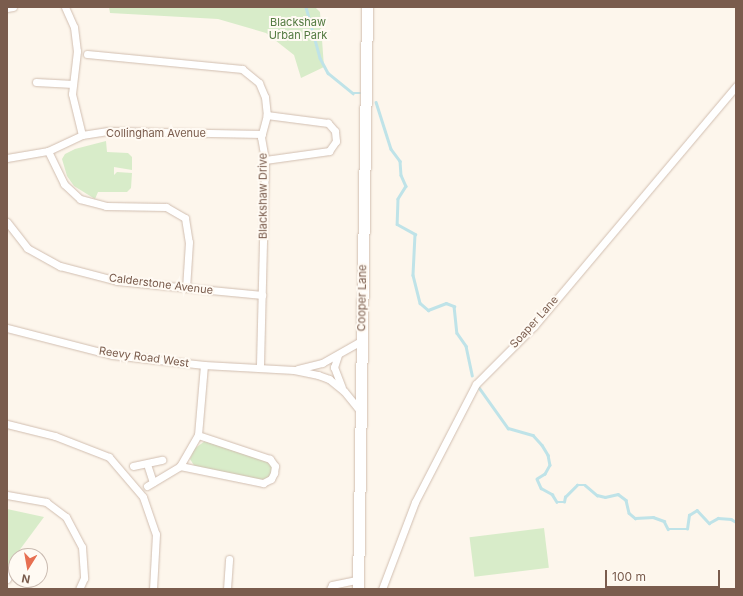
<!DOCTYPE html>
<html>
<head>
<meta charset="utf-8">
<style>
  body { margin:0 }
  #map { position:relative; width:743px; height:596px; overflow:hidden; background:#fdf6ec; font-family:Inter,sans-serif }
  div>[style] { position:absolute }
  .green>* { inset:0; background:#d8ecc9; transform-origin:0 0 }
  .stream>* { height:2.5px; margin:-1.25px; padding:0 1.25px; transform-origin:1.25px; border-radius:1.25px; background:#bfe3e8 }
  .roads { filter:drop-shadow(0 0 1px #d1beb0) drop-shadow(0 0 1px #d1beb0) }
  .street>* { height:7px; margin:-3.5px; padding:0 3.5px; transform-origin:3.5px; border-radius:3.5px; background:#fff }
  .secondary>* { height:11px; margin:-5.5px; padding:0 5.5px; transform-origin:5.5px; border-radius:5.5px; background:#fff }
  span { translate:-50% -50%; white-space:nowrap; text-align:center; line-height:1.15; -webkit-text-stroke:4px #fffaf3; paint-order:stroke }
  .park-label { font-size:11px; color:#537a41 }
  .street-label { font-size:11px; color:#7a5c4d }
  .frame { position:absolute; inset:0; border:8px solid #7a5c4d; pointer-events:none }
  .north { position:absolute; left:8px; top:548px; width:40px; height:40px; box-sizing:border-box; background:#fffaf3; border:1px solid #cabbb1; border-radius:50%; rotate:191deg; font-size:11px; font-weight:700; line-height:16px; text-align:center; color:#7a5c4d }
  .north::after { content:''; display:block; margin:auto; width:14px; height:18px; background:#e76f51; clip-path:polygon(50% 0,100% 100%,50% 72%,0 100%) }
  .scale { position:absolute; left:605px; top:570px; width:115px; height:18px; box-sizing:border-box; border:2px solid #7a5c4d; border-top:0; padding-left:5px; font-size:12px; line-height:14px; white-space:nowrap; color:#7a5c4d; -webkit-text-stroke:3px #fffaf3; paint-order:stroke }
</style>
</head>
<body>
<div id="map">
  <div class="green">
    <div style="clip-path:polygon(109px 7px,315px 7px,320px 12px,324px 67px,301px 78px,294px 55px,266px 33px,218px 19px,110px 13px)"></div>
    <div style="clip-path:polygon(106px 141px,107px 152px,128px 153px,132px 157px,132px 170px,114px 167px,114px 175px,117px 172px,132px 173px,131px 188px,127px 192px,98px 192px,95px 199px,74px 186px,67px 176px,62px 159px,65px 154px,75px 149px)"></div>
    <div style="clip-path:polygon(205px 441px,266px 461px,272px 466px,270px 477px,259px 481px,195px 467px,190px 459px,194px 449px)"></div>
    <div style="clip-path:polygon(7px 509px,44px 517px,7px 567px)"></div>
    <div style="left:544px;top:528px;width:40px;height:75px;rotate:83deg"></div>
  </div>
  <div class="stream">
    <div style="left:306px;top:7px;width:53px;rotate:74.6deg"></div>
    <div style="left:320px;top:58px;width:17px;rotate:62deg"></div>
    <div style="left:328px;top:73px;width:32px;rotate:39deg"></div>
    <div style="left:353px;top:93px;width:7px"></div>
    <div style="left:376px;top:102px;width:49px;rotate:72.3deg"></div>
    <div style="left:391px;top:149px;width:15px;rotate:53deg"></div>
    <div style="left:400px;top:161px;width:14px;rotate:86deg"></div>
    <div style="left:401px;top:175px;width:12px;rotate:66deg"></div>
    <div style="left:406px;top:186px;width:15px;rotate:122deg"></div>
    <div style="left:398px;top:199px;width:25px;rotate:92deg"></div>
    <div style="left:397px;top:224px;width:21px;rotate:29deg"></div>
    <div style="left:415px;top:234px;width:41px;rotate:92.8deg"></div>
    <div style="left:413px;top:275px;width:29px;rotate:76deg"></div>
    <div style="left:420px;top:303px;width:11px;rotate:41deg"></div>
    <div style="left:428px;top:310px;width:19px;rotate:-21deg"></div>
    <div style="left:446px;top:303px;width:9px;rotate:21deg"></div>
    <div style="left:454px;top:306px;width:27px;rotate:84deg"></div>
    <div style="left:457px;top:333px;width:16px;rotate:55deg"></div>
    <div style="left:466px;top:346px;width:30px;rotate:78deg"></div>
    <div style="left:478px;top:386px;width:52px;rotate:54.5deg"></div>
    <div style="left:508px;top:428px;width:26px;rotate:16deg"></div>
    <div style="left:533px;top:435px;width:13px;rotate:48deg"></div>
    <div style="left:542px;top:445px;width:12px;rotate:59deg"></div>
    <div style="left:548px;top:455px;width:10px;rotate:79deg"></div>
    <div style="left:550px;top:465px;width:10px;rotate:119deg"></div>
    <div style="left:545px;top:474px;width:9px;rotate:148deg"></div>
    <div style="left:537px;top:479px;width:10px;rotate:66deg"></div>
    <div style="left:541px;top:488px;width:13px;rotate:29deg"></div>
    <div style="left:552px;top:494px;width:9px;rotate:58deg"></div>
    <div style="left:557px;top:502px;width:7px"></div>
    <div style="left:564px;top:502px;width:5px;rotate:-79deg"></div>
    <div style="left:565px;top:497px;width:17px;rotate:-45deg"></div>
    <div style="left:577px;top:485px;width:8px"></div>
    <div style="left:585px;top:485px;width:16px;rotate:40deg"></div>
    <div style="left:597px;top:495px;width:8px;rotate:14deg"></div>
    <div style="left:605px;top:497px;width:13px;rotate:-13deg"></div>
    <div style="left:618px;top:494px;width:10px;rotate:37deg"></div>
    <div style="left:626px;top:500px;width:13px;rotate:77deg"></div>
    <div style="left:629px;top:513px;width:8px;rotate:40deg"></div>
    <div style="left:635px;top:518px;width:18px;rotate:-3deg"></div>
    <div style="left:653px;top:517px;width:12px;rotate:20deg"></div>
    <div style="left:664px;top:521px;width:9px;rotate:63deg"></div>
    <div style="left:668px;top:529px;width:19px"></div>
    <div style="left:687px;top:529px;width:14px;rotate:-82deg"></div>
    <div style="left:689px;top:515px;width:9px;rotate:-32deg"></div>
    <div style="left:697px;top:510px;width:18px;rotate:47deg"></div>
    <div style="left:709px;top:523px;width:10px;rotate:-29deg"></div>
    <div style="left:718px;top:518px;width:13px;rotate:4deg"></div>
    <div style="left:731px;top:519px;width:6px;rotate:31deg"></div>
  </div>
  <div class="roads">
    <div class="street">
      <div style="left:65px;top:7px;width:22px;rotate:66deg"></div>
      <div style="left:74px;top:27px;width:24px;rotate:83deg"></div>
      <div style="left:77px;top:51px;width:43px;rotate:96.6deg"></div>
      <div style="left:72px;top:94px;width:42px;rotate:76.3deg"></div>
      <div style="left:7px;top:8px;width:6px;rotate:-9deg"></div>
      <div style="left:87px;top:54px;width:156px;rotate:5.5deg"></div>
      <div style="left:242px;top:69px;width:22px;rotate:39deg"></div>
      <div style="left:259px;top:83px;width:15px;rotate:67deg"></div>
      <div style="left:265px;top:97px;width:18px;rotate:84deg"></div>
      <div style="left:267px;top:115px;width:23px;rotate:105deg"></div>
      <div style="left:261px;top:137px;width:23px;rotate:80deg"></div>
      <div style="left:265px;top:160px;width:208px;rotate:91.4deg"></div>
      <div style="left:36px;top:82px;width:37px;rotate:3deg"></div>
      <div style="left:48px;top:151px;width:37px;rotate:64deg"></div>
      <div style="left:64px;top:184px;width:22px;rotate:43deg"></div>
      <div style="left:80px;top:199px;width:27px;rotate:15deg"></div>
      <div style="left:106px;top:206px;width:60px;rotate:1deg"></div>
      <div style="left:166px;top:207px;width:22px;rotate:30deg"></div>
      <div style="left:185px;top:218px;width:24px;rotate:81deg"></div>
      <div style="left:189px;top:242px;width:46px;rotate:93.7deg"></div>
      <div style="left:7px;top:158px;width:42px;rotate:-9.7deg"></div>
      <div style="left:48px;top:151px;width:38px;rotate:-25deg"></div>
      <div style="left:82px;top:135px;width:26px;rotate:-9deg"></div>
      <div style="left:108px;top:131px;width:154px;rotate:1.1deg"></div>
      <div style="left:265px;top:160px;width:65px;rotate:-8deg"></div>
      <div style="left:329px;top:151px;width:12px;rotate:-55deg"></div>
      <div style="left:336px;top:141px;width:10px;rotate:-96deg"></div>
      <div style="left:335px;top:131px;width:11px;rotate:-131deg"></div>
      <div style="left:328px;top:123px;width:62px;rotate:-172.5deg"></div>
      <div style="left:7px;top:222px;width:33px;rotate:52deg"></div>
      <div style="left:27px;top:248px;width:38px;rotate:29deg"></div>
      <div style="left:60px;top:266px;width:59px;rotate:14.7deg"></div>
      <div style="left:117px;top:281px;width:146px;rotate:5.5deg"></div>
      <div style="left:7px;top:328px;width:108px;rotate:14.4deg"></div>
      <div style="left:112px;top:355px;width:93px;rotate:6.2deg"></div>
      <div style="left:204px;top:365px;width:90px;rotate:3.2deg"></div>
      <div style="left:294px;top:370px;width:25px;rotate:12deg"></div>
      <div style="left:318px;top:375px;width:12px;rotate:20deg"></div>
      <div style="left:329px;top:379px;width:19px;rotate:39deg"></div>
      <div style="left:344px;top:391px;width:26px;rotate:51deg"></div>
      <div style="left:338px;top:355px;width:13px;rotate:108deg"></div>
      <div style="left:334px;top:367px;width:22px;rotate:69deg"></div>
      <div style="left:298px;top:369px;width:25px;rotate:-14deg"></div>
      <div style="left:322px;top:363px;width:45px;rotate:-29.4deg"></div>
      <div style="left:7px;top:424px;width:49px;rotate:14deg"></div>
      <div style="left:55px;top:436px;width:58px;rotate:21.3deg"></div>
      <div style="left:109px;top:457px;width:52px;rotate:49.6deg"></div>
      <div style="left:143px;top:497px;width:39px;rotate:71deg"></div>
      <div style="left:156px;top:534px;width:55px;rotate:93.1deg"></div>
      <div style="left:147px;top:464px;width:19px;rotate:72deg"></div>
      <div style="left:133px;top:466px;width:30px;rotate:-12deg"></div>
      <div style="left:180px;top:466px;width:85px;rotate:11.6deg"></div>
      <div style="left:263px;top:483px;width:9px;rotate:-27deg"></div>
      <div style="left:271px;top:479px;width:7px;rotate:-63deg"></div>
      <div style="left:274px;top:473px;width:7px;rotate:-82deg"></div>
      <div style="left:275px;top:466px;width:9px;rotate:-126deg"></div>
      <div style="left:270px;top:459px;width:76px;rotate:-161.6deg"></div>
      <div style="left:147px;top:486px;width:39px;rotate:-31deg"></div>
      <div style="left:180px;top:466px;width:36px;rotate:-60deg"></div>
      <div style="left:198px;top:435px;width:70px;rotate:-85.1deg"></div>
      <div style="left:7px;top:495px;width:40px;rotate:10deg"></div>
      <div style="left:46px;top:502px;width:25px;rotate:37deg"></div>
      <div style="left:66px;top:517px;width:34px;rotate:62deg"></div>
      <div style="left:82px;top:547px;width:31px;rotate:86deg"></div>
      <div style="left:84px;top:578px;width:12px;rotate:114deg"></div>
      <div style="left:7px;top:579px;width:10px;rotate:-61deg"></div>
      <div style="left:227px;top:589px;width:30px;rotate:-86deg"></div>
      <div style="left:330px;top:589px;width:4px;rotate:-63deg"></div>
      <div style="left:332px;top:585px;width:25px;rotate:-12deg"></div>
      <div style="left:382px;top:589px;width:93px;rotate:-69.2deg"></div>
      <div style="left:415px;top:502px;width:133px;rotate:-62.7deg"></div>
      <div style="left:476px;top:384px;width:82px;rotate:-45deg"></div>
      <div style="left:534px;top:326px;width:314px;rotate:-49.9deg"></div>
    </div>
    <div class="secondary">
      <div style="left:358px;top:589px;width:582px;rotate:-89.11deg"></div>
    </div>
  </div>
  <div class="park-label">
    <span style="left:298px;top:29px">Blackshaw<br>Urban Park</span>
  </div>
  <div class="street-label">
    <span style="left:156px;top:133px">Collingham Avenue</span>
    <span style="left:263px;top:196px;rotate:-90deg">Blackshaw Drive</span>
    <span style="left:161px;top:284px;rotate:7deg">Calderstone Avenue</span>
    <span style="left:362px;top:298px;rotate:-89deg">Cooper Lane</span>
    <span style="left:534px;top:322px;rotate:-48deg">Soaper Lane</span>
    <span style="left:144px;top:357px;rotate:8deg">Reevy Road West</span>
  </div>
  <div class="frame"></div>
  <div class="north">N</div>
  <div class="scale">100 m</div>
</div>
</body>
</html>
